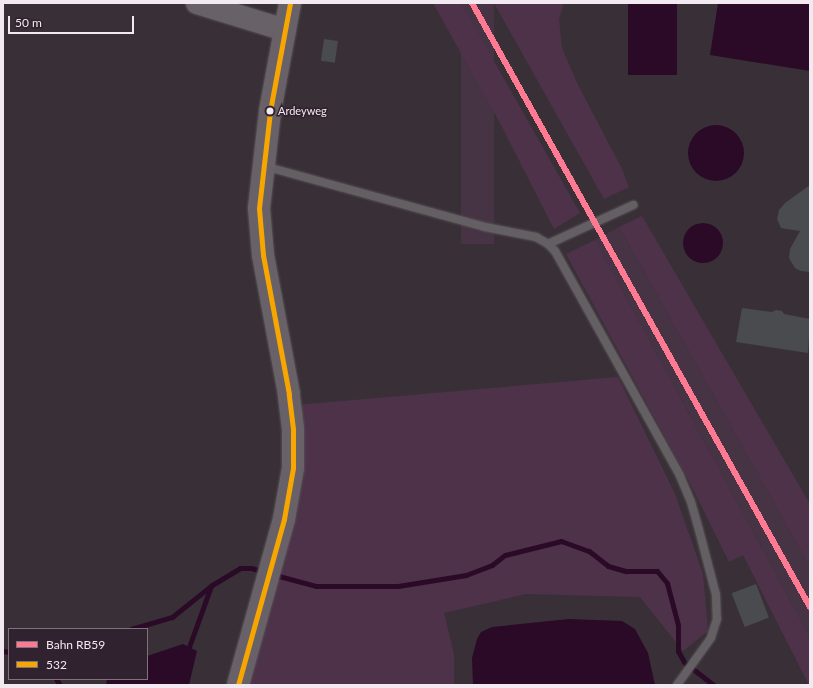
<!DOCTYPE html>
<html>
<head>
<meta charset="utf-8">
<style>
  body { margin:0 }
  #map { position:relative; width:813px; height:688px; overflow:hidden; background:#383036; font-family:Lato,sans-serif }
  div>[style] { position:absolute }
  .built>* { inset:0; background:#463343; transform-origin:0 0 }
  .green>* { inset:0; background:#4e324a }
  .water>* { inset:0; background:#2b0a28; transform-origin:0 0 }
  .round { border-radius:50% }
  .stream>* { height:5px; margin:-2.5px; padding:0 2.5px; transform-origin:2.5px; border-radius:2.5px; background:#2b0a28 }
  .building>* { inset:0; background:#4a4b4e; transform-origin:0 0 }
  .roads { filter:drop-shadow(0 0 1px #554f54) drop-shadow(0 0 1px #554f54) }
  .service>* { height:8px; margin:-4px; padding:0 4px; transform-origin:4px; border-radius:4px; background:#645f63 }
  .secondary>* { height:22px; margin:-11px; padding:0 11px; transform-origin:11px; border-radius:11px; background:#696168 }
  .bus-1>* { height:5px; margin:-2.5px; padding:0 2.5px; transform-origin:2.5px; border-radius:2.5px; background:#f7a600 }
  .rail-1>* { height:6px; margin:-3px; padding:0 3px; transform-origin:3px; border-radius:3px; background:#fe7a93 }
  .dots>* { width:11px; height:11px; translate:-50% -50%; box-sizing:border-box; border:2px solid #31222f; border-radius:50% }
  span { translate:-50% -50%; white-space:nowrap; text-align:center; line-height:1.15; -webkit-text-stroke:3px #31222f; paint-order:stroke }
  .bus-label { font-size:11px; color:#f3e9f1 }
  .left { translate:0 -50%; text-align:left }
  .frame { position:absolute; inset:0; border:4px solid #f3e9f1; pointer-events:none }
  .legend { position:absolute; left:8px; top:628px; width:140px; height:52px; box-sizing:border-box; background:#31222f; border:1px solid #7f727d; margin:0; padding:5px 7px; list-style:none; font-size:12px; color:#f3e9f1 }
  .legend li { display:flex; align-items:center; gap:8px; height:20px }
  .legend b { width:20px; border:1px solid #7f727d }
  .scale { position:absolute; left:8px; top:16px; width:126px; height:18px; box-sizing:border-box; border:2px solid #f3e9f1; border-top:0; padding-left:5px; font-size:12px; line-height:14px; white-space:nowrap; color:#f3e9f1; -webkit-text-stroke:3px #31222f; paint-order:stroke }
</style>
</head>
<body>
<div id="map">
  <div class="built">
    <div style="left:461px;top:3px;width:33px;height:241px"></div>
    <div style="clip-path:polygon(619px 227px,810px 567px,810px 637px,595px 240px)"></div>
  </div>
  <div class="green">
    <div style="clip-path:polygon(433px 3px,461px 3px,580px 213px,554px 229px,500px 123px)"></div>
    <div style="clip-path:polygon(494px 3px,564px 3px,559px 19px,562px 48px,577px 83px,622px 169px,629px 187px,604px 199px)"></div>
    <div style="clip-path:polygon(642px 216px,810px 504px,810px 567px,619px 227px)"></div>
    <div style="clip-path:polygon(595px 240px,810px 637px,810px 685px,807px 685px,808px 683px,743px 555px,729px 562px,692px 487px,566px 254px)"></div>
    <div style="clip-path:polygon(618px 377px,675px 494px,703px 574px,708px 631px,683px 651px,640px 597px,526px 594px,444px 613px,454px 654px,454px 685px,248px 685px,288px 534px,304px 460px,296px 405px)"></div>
  </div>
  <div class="water">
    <div style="left:628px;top:3px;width:49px;height:72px"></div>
    <div style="clip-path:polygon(718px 3px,810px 3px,810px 71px,710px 55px)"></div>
    <div class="round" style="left:688px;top:125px;width:56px;height:56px"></div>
    <div class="round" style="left:683px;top:223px;width:40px;height:40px"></div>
    <div style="clip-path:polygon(569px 619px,622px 621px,635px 629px,648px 653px,655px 685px,473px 685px,472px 658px,477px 639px,481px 632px,492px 627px)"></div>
    <div style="clip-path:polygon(183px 644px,197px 651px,189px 685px,106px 685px,107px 679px,147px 679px,147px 656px)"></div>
  </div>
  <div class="stream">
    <div style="left:275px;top:575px;width:42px;rotate:15deg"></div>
    <div style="left:316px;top:586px;width:82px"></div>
    <div style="left:398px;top:586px;width:69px;rotate:-9.2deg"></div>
    <div style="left:466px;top:575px;width:28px;rotate:-21deg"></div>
    <div style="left:492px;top:565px;width:16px;rotate:-38deg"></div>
    <div style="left:505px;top:555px;width:58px;rotate:-14deg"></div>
    <div style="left:561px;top:541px;width:30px;rotate:20deg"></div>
    <div style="left:589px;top:551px;width:24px;rotate:38deg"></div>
    <div style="left:608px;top:566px;width:19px;rotate:16deg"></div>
    <div style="left:626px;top:571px;width:31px"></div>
    <div style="left:657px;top:571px;width:16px;rotate:50deg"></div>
    <div style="left:667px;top:583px;width:43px;rotate:75.3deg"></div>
    <div style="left:678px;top:625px;width:26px;rotate:90deg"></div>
    <div style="left:678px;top:651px;width:13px;rotate:61deg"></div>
    <div style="left:684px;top:662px;width:37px;rotate:38deg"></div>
    <div style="left:131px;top:629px;width:43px;rotate:-16.3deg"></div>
    <div style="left:172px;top:617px;width:51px;rotate:-38.7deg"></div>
    <div style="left:212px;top:585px;width:33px;rotate:-31deg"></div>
    <div style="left:240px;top:568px;width:11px"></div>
    <div style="left:251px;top:568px;width:15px;rotate:16deg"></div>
    <div style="left:189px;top:647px;width:65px;rotate:-70.2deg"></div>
    <div style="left:3px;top:651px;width:6px;rotate:9deg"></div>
    <div style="left:56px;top:679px;width:7px;rotate:56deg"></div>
  </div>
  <div class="building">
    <div style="left:324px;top:39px;width:14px;height:22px;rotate:8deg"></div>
    <div style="clip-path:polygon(810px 185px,810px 272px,801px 271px,795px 268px,789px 258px,790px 249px,800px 231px,781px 228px,777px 219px,779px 210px,785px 203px)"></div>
    <div style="clip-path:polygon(742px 308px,772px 312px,776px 310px,782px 311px,784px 314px,810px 319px,808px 353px,736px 342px)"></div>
    <div style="left:756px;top:584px;width:36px;height:26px;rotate:69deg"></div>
  </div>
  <div class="roads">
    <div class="service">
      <div style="left:264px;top:166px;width:229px;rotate:15.4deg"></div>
      <div style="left:485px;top:227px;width:52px;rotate:11.1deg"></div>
      <div style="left:536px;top:237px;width:14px;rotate:30deg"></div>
      <div style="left:548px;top:244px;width:10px;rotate:45deg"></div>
      <div style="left:555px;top:251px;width:257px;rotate:60.9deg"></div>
      <div style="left:680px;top:476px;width:28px;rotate:67deg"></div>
      <div style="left:691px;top:502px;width:29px;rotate:74deg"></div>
      <div style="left:699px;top:530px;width:67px;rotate:75.3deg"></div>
      <div style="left:716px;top:595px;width:24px;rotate:88deg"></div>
      <div style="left:717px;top:619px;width:20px;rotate:108deg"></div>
      <div style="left:711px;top:638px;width:58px;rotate:125.9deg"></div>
      <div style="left:548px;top:244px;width:94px;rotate:-24.6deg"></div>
    </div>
    <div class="secondary">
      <div style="left:197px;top:3px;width:92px;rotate:17.1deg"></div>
      <div style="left:238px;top:685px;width:172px;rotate:-74.5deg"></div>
      <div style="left:284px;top:519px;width:52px;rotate:-80deg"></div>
      <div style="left:293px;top:468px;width:39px;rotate:-90deg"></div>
      <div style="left:293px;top:429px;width:35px;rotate:-97deg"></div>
      <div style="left:289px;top:394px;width:141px;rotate:-100.6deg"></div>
      <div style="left:263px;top:255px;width:47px;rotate:-94.9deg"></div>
      <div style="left:259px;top:208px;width:98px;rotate:-83.5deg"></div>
      <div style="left:270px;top:111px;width:110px;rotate:-79.5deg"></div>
    </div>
  </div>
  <div class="bus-1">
    <div style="left:238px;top:685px;width:172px;rotate:-74.5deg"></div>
    <div style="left:284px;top:519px;width:52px;rotate:-80deg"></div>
    <div style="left:293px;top:468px;width:39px;rotate:-90deg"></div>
    <div style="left:293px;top:429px;width:35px;rotate:-97deg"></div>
    <div style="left:289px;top:394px;width:141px;rotate:-100.6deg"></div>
    <div style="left:263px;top:255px;width:47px;rotate:-94.9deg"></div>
    <div style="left:259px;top:208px;width:98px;rotate:-83.5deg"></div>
    <div style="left:270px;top:111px;width:110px;rotate:-79.5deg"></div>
  </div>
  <div class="rail-1">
    <div style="left:472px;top:3px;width:692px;rotate:60.77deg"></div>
  </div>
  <div class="dots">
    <div style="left:270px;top:111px;background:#f3e9f1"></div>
  </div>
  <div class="bus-label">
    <span class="left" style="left:278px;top:111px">Ardeyweg</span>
  </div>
  <div class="frame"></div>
  <ul class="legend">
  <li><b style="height:5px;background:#fe7a93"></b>Bahn RB59</li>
  <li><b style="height:5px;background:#f7a600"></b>532</li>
  </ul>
  <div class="scale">50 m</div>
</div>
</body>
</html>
